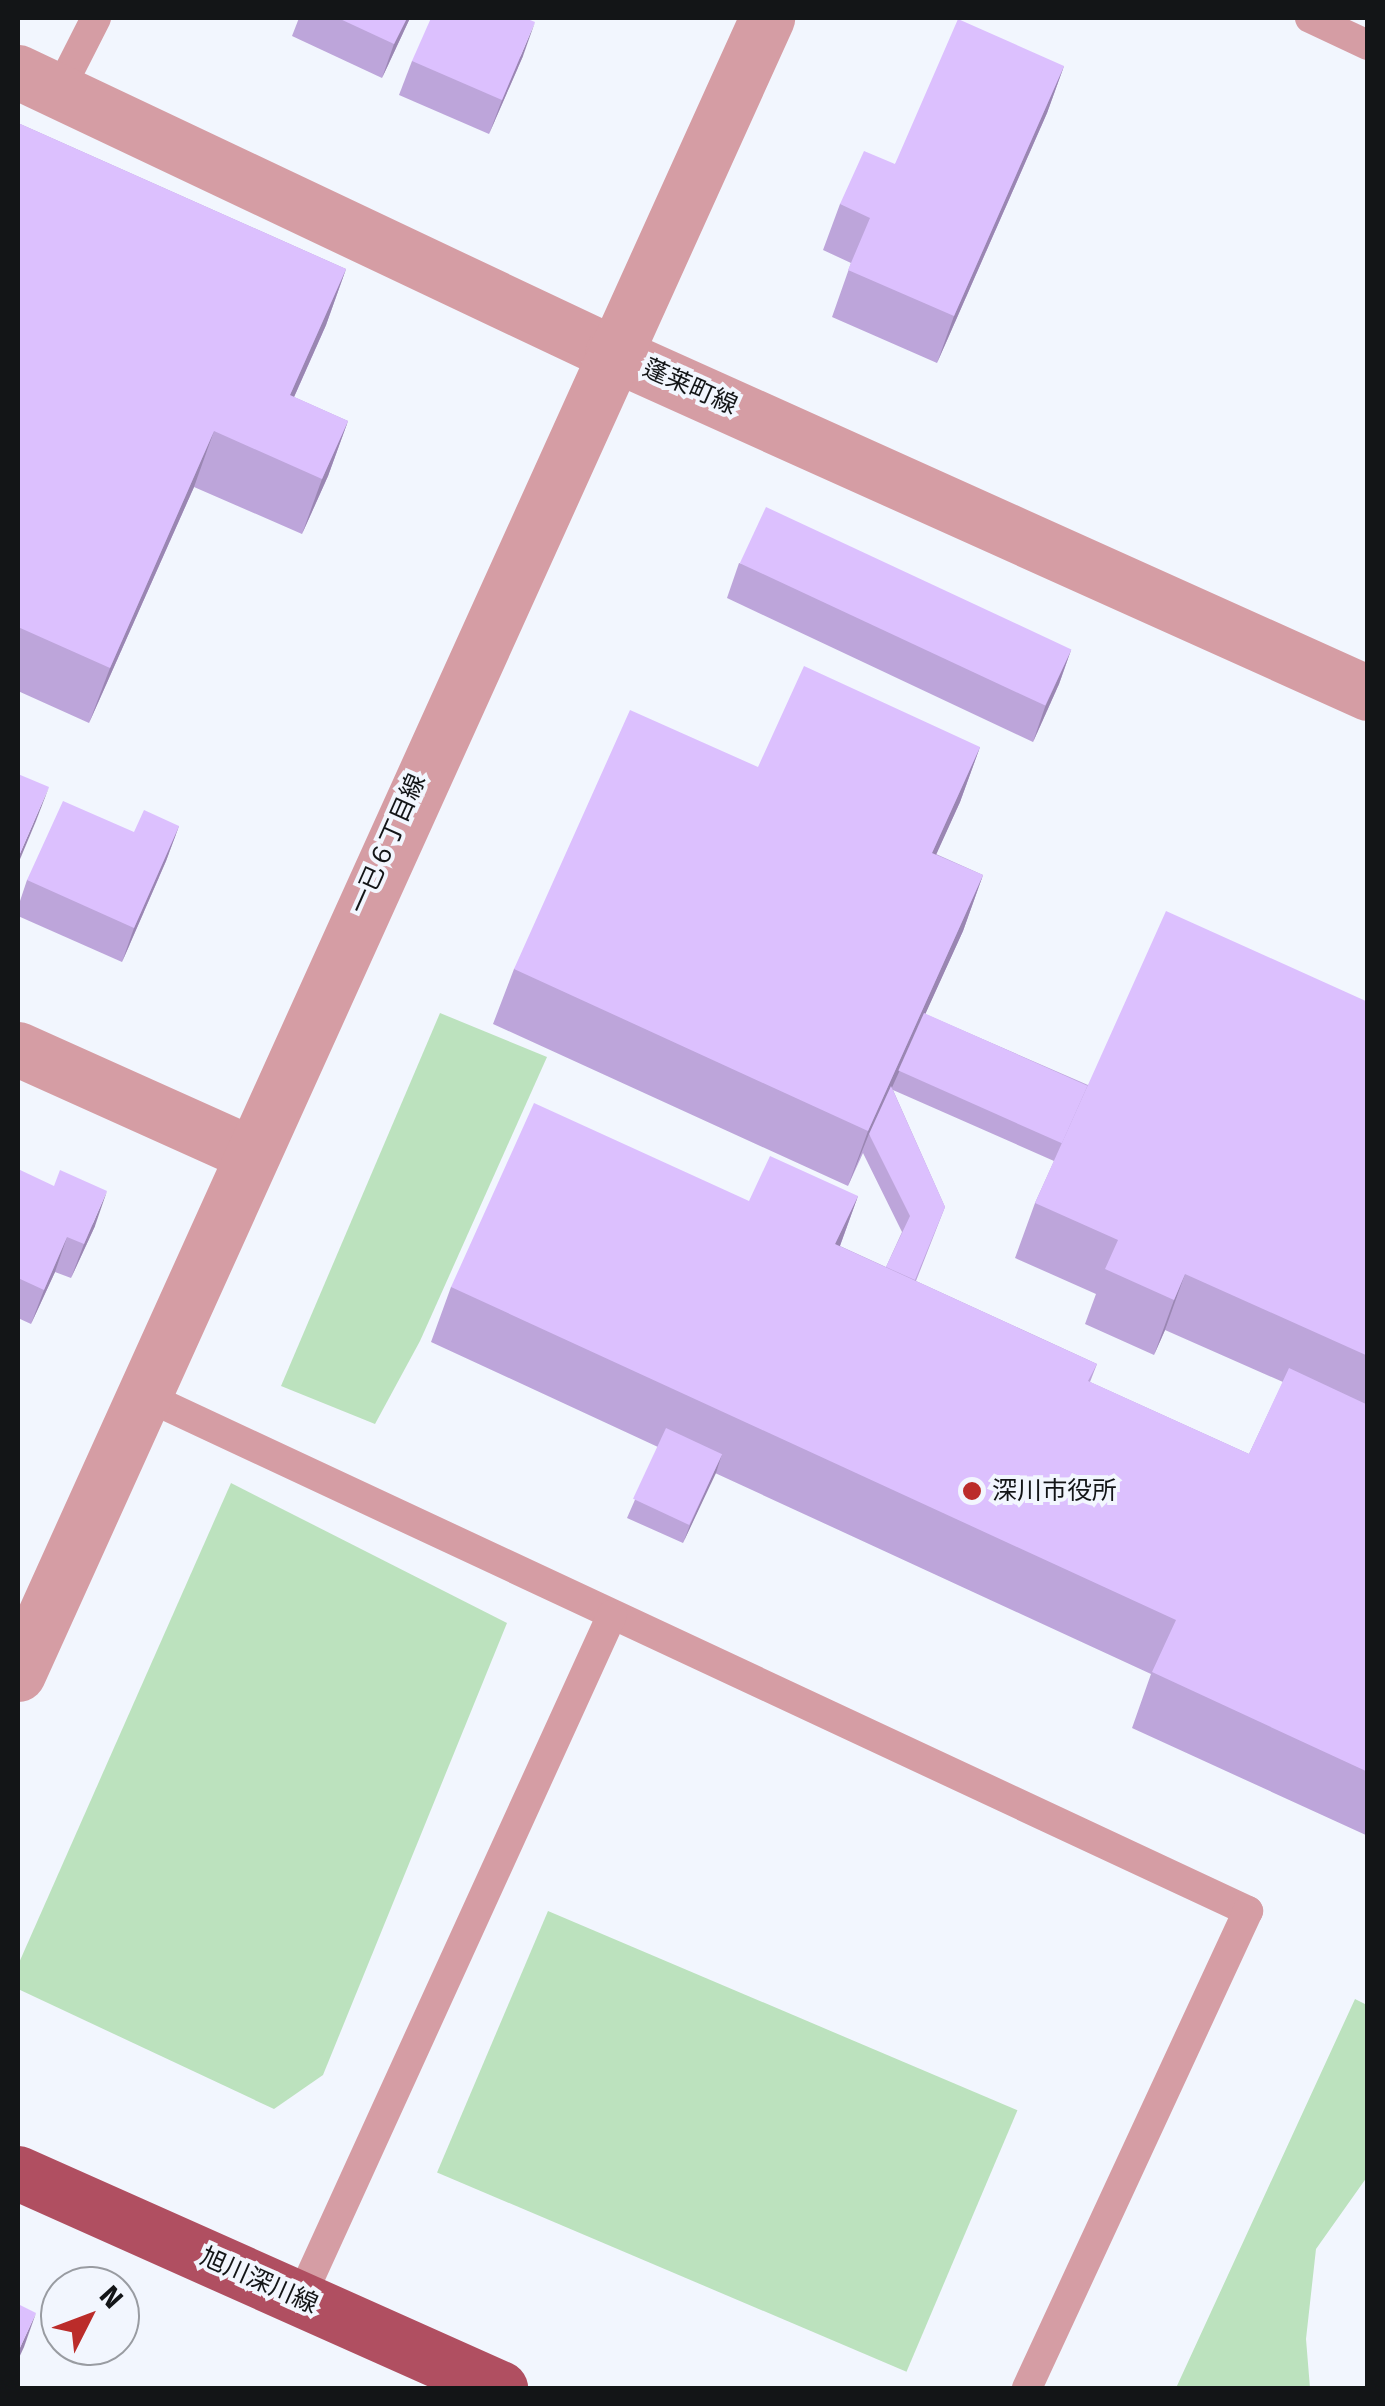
<!DOCTYPE html>
<html>
<head>
<meta charset="utf-8">
<style>
  body { margin:0 }
  #map { position:relative; width:1385px; height:2406px; overflow:hidden; background:#f2f6fe; font-family:"Fira Sans","Noto Sans JP",sans-serif }
  div>[style] { position:absolute }
  .green>* { inset:0; background:#bce2be; transform-origin:0 0 }
  .service>* { height:30px; margin:-15px; padding:0 15px; transform-origin:15px; border-radius:15px; background:#d59da4 }
  .minor>* { height:55px; margin:-27.5px; padding:0 27.5px; transform-origin:27.5px; border-radius:27.5px; background:#d59da4 }
  .tertiary>* { height:55px; margin:-27.5px; padding:0 27.5px; transform-origin:27.5px; border-radius:27.5px; background:#d59da4 }
  .primary>* { height:55px; margin:-27.5px; padding:0 27.5px; transform-origin:27.5px; border-radius:27.5px; background:#b04f61 }
  .wall>* { inset:0; background:#bda5da }
  .shaded-wall>* { inset:0; background:#9a86b2 }
  .building>* { inset:0; background:#dcc0fe; transform-origin:0 0 }
  .dots>* { width:28px; height:28px; translate:-50% -50%; box-sizing:border-box; border:5px solid #f2f6fe; border-radius:50% }
  span { translate:-50% -50%; white-space:nowrap; text-align:center; line-height:1.15; -webkit-text-stroke:8px #f2f6fe; paint-order:stroke }
  .street-label { font-size:25px; color:#131517 }
  .poi-label { font-size:25px; color:#131517 }
  .left { translate:0 -50%; text-align:left }
  .frame { position:absolute; inset:0; border:20px solid #131517; pointer-events:none }
  .north { position:absolute; left:40px; top:2266px; width:100px; height:100px; box-sizing:border-box; background:#f2f6fe; border:2px solid #999ca2; border-radius:50%; rotate:48deg; font-size:28px; font-weight:700; line-height:40px; text-align:center; color:#131517 }
  .north::after { content:''; display:block; margin:auto; width:35px; height:45px; background:#bb2c2a; clip-path:polygon(50% 0,100% 100%,50% 72%,0 100%) }
</style>
</head>
<body>
<div id="map">
  <div class="green">
    <div style="clip-path:polygon(440px 1013px,547px 1057px,420px 1341px,375px 1424px,281px 1386px)"></div>
    <div style="clip-path:polygon(231px 1483px,507px 1623px,323px 2075px,274px 2109px,18px 1989px,18px 1965px)"></div>
    <div style="left:548px;top:1911px;width:510px;height:284px;rotate:23deg"></div>
    <div style="clip-path:polygon(1355px 1999px,1367px 2005px,1367px 2177px,1316px 2249px,1306px 2339px,1310px 2388px,1176px 2388px)"></div>
  </div>
  <div class="service">
    <div style="left:1310px;top:18px;width:64px;rotate:25deg"></div>
    <div style="left:59px;top:91px;width:82px;rotate:-63.1deg"></div>
    <div style="left:141px;top:1394px;width:1222px;rotate:25.03deg"></div>
    <div style="left:1248px;top:1911px;width:526px;rotate:114.86deg"></div>
    <div style="left:300px;top:2299px;width:752px;rotate:-65.48deg"></div>
  </div>
  <div class="minor">
    <div style="left:18px;top:1049px;width:253px;rotate:24.2deg"></div>
  </div>
  <div class="tertiary">
    <div style="left:18px;top:72px;width:657px;rotate:25.32deg"></div>
    <div style="left:612px;top:353px;width:829px;rotate:24.22deg"></div>
    <div style="left:18px;top:1674px;width:1818px;rotate:-65.66deg"></div>
  </div>
  <div class="primary">
    <div style="left:18px;top:2173px;width:528px;rotate:24.04deg"></div>
  </div>
  <div class="wall">
    <div style="clip-path:polygon(299px 18px,410px 18px,382px 78px,292px 36px)"></div>
    <div style="clip-path:polygon(523px 56px,489px 134px,399px 95px,412px 61px)"></div>
    <div style="clip-path:polygon(1064px 66px,1047px 113px,937px 363px,832px 317px,851px 263px,823px 250px,840px 204px,895px 164px)"></div>
    <div style="clip-path:polygon(18px 123px,346px 269px,326px 325px,294px 397px,348px 421px,328px 476px,302px 534px,194px 487px,89px 723px,18px 691px)"></div>
    <div style="clip-path:polygon(739px 563px,1071px 650px,1059px 684px,1033px 742px,727px 598px)"></div>
    <div style="clip-path:polygon(evenodd,980px 747px,960px 802px,936px 854px,983px 875px,963px 931px,925px 1014px,1088px 1085px,1368px 1002px,1368px 1836px,1132px 1728px,1151px 1674px,715px 1473px,683px 1543px,627px 1518px,658px 1447px,431px 1342px,451px 1287px,749px 1201px,858px 1196px,840px 1246px,886px 1267px,902px 1232px,863px 1153px,848px 1186px,493px 1024px,514px 969px,758px 767px,980px 747px,893px 1090px,1054px 1161px,1035px 1203px,1015px 1258px,1096px 1294px,1085px 1324px,1154px 1355px,1165px 1330px,1283px 1382px,1249px 1454px,1090px 1382px,1097px 1364px,916px 1281px,945px 1207px,893px 1090px)"></div>
    <div style="clip-path:polygon(179px 826px,166px 861px,122px 962px,18px 916px,18px 907px,27px 880px,134px 832px)"></div>
    <div style="clip-path:polygon(18px 1169px,95px 1226px,71px 1278px,55px 1272px,31px 1324px,18px 1318px)"></div>
  </div>
  <div class="shaded-wall">
    <div style="clip-path:polygon(407px 18px,410px 18px,382px 78px,394px 44px)"></div>
    <div style="clip-path:polygon(535px 22px,523px 56px,489px 134px,502px 100px)"></div>
    <div style="clip-path:polygon(1064px 66px,1047px 113px,937px 363px,954px 316px)"></div>
    <div style="clip-path:polygon(346px 269px,326px 325px,270px 451px,290px 395px)"></div>
    <div style="clip-path:polygon(348px 421px,328px 476px,302px 534px,322px 479px)"></div>
    <div style="clip-path:polygon(214px 431px,194px 487px,89px 723px,110px 668px)"></div>
    <div style="clip-path:polygon(1071px 650px,1059px 684px,1033px 742px,1045px 707px)"></div>
    <div style="clip-path:polygon(980px 747px,960px 802px,912px 908px,932px 853px)"></div>
    <div style="clip-path:polygon(49px 787px,36px 821px,18px 864px,18px 858px)"></div>
    <div style="clip-path:polygon(179px 826px,166px 861px,122px 962px,134px 928px)"></div>
    <div style="clip-path:polygon(983px 875px,963px 931px,870px 1136px,869px 1134px,848px 1186px,868px 1131px)"></div>
    <div style="clip-path:polygon(107px 1191px,95px 1226px,71px 1278px,84px 1244px)"></div>
    <div style="clip-path:polygon(858px 1196px,838px 1251px,835px 1244px)"></div>
    <div style="clip-path:polygon(67px 1237px,55px 1272px,31px 1324px,44px 1290px)"></div>
    <div style="clip-path:polygon(1185px 1274px,1165px 1330px,1154px 1355px,1174px 1300px)"></div>
    <div style="clip-path:polygon(722px 1454px,716px 1473px,683px 1543px,690px 1525px)"></div>
    <div style="clip-path:polygon(36px 2313px,24px 2347px,18px 2360px,18px 2352px)"></div>
  </div>
  <div class="building">
    <div style="clip-path:polygon(338px 18px,407px 18px,394px 44px)"></div>
    <div style="clip-path:polygon(431px 18px,525px 18px,535px 22px,502px 100px,412px 61px)"></div>
    <div style="clip-path:polygon(958px 19px,1064px 66px,954px 316px,848px 270px,870px 218px,840px 204px,864px 151px,895px 164px)"></div>
    <div style="clip-path:polygon(18px 123px,346px 269px,290px 395px,348px 421px,322px 479px,214px 431px,110px 668px,18px 627px)"></div>
    <div style="left:766px;top:507px;width:337px;height:62px;rotate:25deg"></div>
    <div style="clip-path:polygon(804px 666px,980px 747px,932px 853px,983px 875px,868px 1131px,514px 969px,630px 710px,758px 767px)"></div>
    <div style="clip-path:polygon(18px 774px,49px 787px,18px 858px)"></div>
    <div style="clip-path:polygon(63px 801px,134px 832px,144px 810px,179px 826px,134px 928px,27px 880px)"></div>
    <div style="clip-path:polygon(1166px 911px,1368px 1002px,1368px 1356px,1185px 1274px,1174px 1300px,1105px 1269px,1118px 1240px,1035px 1203px)"></div>
    <div style="left:924px;top:1013px;width:179px;height:63px;rotate:24deg"></div>
    <div style="clip-path:polygon(891px 1086px,945px 1207px,915px 1280px,886px 1267px,910px 1216px,869px 1134px)"></div>
    <div style="clip-path:polygon(534px 1103px,749px 1201px,770px 1156px,858px 1196px,835px 1244px,1097px 1364px,1088px 1381px,1249px 1454px,1289px 1368px,1368px 1405px,1368px 1772px,1152px 1672px,1176px 1620px,451px 1287px)"></div>
    <div style="clip-path:polygon(18px 1169px,54px 1186px,60px 1170px,107px 1191px,84px 1244px,67px 1237px,44px 1290px,18px 1278px)"></div>
    <div style="left:666px;top:1428px;width:62px;height:78px;rotate:25deg"></div>
    <div style="clip-path:polygon(18px 2304px,36px 2313px,18px 2352px)"></div>
  </div>
  <div class="dots">
    <div style="left:972px;top:1491px;background:#bb2c2a"></div>
  </div>
  <div class="street-label">
    <span style="left:690px;top:387px;rotate:24deg">蓬莱町線</span>
    <span style="left:388px;top:844px;rotate:-66deg">一已６丁目線</span>
    <span style="left:259px;top:2281px;rotate:24deg">旭川深川線</span>
  </div>
  <div class="poi-label">
    <span class="left" style="left:992px;top:1491px">深川市役所</span>
  </div>
  <div class="frame"></div>
  <div class="north">N</div>
</div>
</body>
</html>
